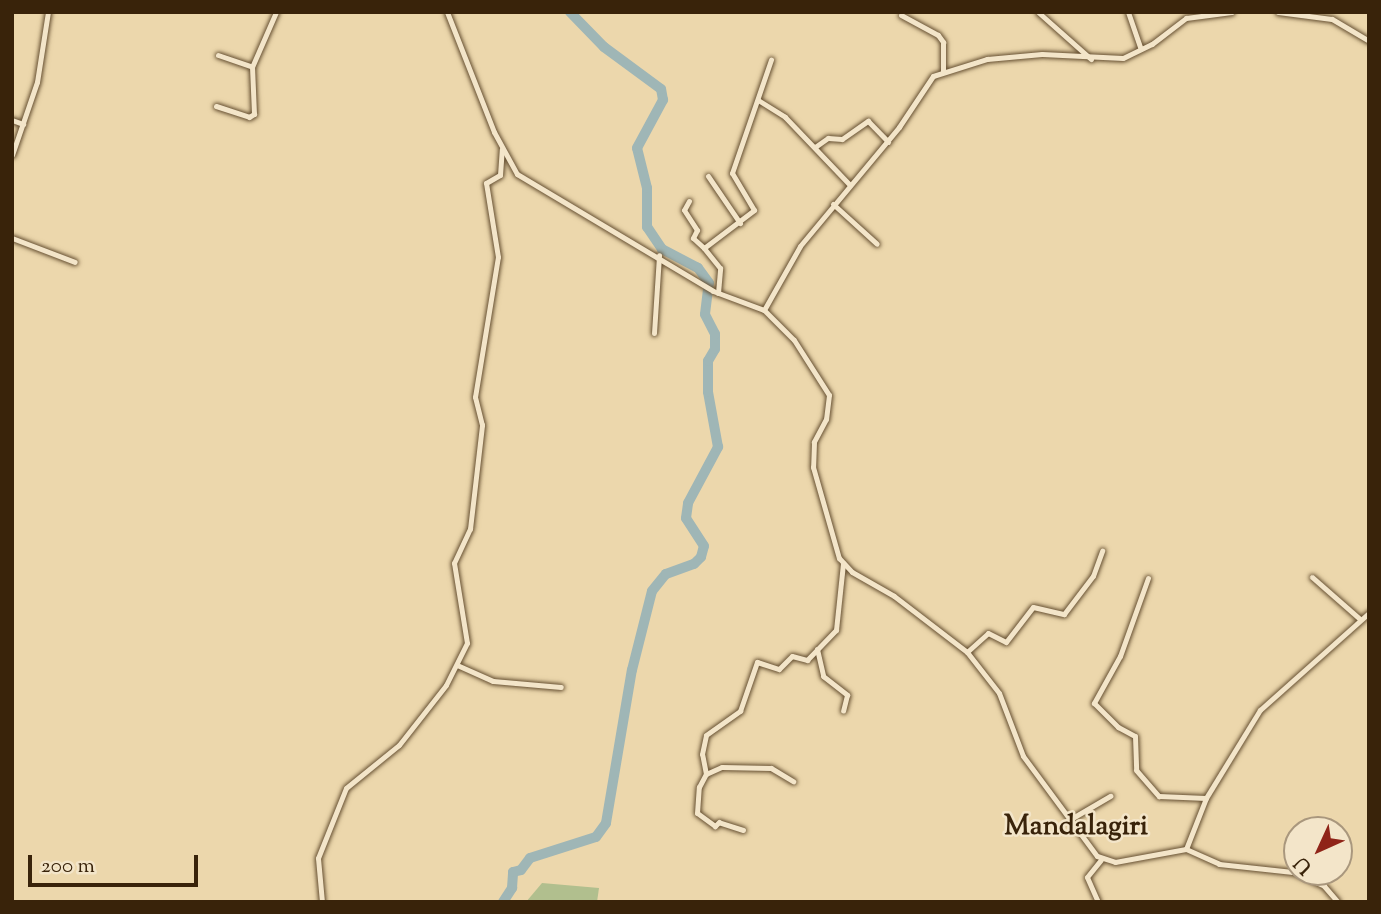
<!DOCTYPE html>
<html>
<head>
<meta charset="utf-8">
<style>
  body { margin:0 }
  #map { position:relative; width:1381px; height:914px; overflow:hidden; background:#ecd7ac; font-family:"Sorts Mill Goudy",serif }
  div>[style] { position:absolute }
  .green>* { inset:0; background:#b1bf8e }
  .river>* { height:10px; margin:-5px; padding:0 5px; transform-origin:5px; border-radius:5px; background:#9fb6b6 }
  .roads { filter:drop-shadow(0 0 2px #665032) drop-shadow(0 0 2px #665032) }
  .minor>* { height:5px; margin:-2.5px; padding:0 2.5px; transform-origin:2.5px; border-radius:2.5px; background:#f3e5c9 }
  span { translate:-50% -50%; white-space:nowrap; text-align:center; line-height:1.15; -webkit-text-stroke:5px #f3e5c9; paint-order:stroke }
  .quarter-label { font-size:28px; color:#39230a; font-weight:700 }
  .frame { position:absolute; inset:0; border:14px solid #39230a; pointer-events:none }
  .north { position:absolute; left:1283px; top:816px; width:70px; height:70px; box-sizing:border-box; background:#f3e5c9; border:2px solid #a9977d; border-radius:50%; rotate:225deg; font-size:19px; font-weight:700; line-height:28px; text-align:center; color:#39230a }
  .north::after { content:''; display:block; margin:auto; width:24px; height:32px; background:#8f2418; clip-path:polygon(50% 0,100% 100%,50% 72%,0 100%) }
  .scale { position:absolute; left:28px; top:855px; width:170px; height:32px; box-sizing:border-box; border:4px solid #39230a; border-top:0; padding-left:9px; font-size:21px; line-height:24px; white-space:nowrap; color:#39230a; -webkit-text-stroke:5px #f3e5c9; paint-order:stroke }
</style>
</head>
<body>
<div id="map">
  <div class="green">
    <div style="clip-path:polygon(542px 883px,599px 888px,597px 902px,526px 902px)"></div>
  </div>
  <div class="river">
    <div style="left:503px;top:902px;width:17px;rotate:-57deg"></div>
    <div style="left:512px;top:888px;width:16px;rotate:-86deg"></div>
    <div style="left:513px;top:872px;width:8px;rotate:-14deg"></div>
    <div style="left:521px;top:870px;width:15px;rotate:-53deg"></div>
    <div style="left:530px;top:858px;width:69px;rotate:-17.7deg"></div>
    <div style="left:596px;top:837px;width:17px;rotate:-54deg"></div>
    <div style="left:606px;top:823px;width:155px;rotate:-80.4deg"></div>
    <div style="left:632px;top:670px;width:81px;rotate:-75.8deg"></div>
    <div style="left:652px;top:591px;width:22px;rotate:-51deg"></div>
    <div style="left:666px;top:574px;width:30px;rotate:-20deg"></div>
    <div style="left:694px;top:564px;width:10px;rotate:-45deg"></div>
    <div style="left:701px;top:557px;width:11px;rotate:-75deg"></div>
    <div style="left:704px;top:546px;width:33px;rotate:-123deg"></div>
    <div style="left:686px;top:518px;width:15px;rotate:-82deg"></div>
    <div style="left:688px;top:503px;width:64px;rotate:-61.8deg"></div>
    <div style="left:718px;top:447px;width:56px;rotate:-100.3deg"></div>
    <div style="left:708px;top:392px;width:31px;rotate:-90deg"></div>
    <div style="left:708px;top:361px;width:14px;rotate:-60deg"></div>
    <div style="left:715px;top:349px;width:15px;rotate:-90deg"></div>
    <div style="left:715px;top:334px;width:22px;rotate:-117deg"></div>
    <div style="left:705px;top:314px;width:31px;rotate:-83deg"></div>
    <div style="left:709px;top:283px;width:19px;rotate:-126deg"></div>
    <div style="left:698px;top:268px;width:41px;rotate:-152.2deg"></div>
    <div style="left:662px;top:249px;width:27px;rotate:-124deg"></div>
    <div style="left:647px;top:227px;width:39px;rotate:-90deg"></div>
    <div style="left:647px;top:188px;width:41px;rotate:-104deg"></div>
    <div style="left:637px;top:148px;width:55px;rotate:-61.6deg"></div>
    <div style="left:663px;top:100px;width:11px;rotate:-100deg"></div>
    <div style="left:661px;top:89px;width:71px;rotate:-143.6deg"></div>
    <div style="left:604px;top:47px;width:49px;rotate:-134.2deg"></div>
  </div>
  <div class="roads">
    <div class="minor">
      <div style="left:447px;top:12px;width:129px;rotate:68.6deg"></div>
      <div style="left:494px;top:132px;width:48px;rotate:61.3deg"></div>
      <div style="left:517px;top:174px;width:228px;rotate:30.8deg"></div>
      <div style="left:713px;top:291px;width:54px;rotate:20.4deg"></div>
      <div style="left:764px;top:310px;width:42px;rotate:45deg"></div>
      <div style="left:794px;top:340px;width:65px;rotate:57.5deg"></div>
      <div style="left:829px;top:395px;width:24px;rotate:97deg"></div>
      <div style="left:826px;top:419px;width:26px;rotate:118deg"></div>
      <div style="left:814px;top:442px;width:25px;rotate:92deg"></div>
      <div style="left:813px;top:467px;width:95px;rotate:74.1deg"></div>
      <div style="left:839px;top:558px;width:19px;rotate:47deg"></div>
      <div style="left:852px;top:572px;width:48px;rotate:29.7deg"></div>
      <div style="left:894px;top:596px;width:92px;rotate:37.5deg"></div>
      <div style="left:967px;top:652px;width:52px;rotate:52deg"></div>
      <div style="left:999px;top:693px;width:67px;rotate:69.1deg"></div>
      <div style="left:1023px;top:756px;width:124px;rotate:53.5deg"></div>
      <div style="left:1097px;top:856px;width:19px;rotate:18deg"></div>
      <div style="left:1115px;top:862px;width:72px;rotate:-10.4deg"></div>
      <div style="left:1186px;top:849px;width:36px;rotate:24deg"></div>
      <div style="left:1219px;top:864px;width:74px;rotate:6.2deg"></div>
      <div style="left:1293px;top:872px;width:34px;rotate:24deg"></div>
      <div style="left:1324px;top:886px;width:21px;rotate:49deg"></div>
      <div style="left:1038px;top:12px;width:71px;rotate:41.6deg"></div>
      <div style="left:1128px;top:12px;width:39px;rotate:71deg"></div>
      <div style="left:1278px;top:12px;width:54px;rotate:7.4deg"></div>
      <div style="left:1332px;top:19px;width:43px;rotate:30.7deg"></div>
      <div style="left:901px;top:15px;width:42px;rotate:28.4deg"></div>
      <div style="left:938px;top:35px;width:9px;rotate:54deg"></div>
      <div style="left:943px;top:42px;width:29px;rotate:90deg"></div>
      <div style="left:218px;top:55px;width:36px;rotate:19deg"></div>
      <div style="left:758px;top:100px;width:32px;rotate:32deg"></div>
      <div style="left:785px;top:117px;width:94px;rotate:46.3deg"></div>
      <div style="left:216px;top:106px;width:35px;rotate:18deg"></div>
      <div style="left:249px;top:117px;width:6px;rotate:-31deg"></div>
      <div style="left:254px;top:114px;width:47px;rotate:-92.4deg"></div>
      <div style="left:252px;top:67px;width:60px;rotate:-66.4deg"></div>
      <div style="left:12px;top:120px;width:12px;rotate:20deg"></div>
      <div style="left:815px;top:147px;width:16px;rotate:-35deg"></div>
      <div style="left:828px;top:138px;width:14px;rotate:4deg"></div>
      <div style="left:842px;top:139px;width:32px;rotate:-35deg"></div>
      <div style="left:868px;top:121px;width:29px;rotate:46deg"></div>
      <div style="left:12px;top:155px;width:77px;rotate:-71.1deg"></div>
      <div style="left:37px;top:82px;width:71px;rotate:-81.1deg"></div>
      <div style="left:708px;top:176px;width:57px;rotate:55.8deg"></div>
      <div style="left:689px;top:201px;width:10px;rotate:119deg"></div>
      <div style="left:684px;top:210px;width:24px;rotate:57deg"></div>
      <div style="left:697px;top:230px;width:9px;rotate:117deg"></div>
      <div style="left:693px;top:238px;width:15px;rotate:42deg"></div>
      <div style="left:833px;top:204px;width:59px;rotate:42.3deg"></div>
      <div style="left:12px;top:238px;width:67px;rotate:20.9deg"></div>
      <div style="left:718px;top:293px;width:25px;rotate:-85deg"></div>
      <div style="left:720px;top:268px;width:26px;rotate:-129deg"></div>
      <div style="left:704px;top:248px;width:63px;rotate:-37.2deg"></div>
      <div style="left:754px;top:210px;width:43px;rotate:-120.7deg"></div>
      <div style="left:732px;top:173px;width:120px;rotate:-71deg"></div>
      <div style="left:764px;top:310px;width:73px;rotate:-60.6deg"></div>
      <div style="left:800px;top:246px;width:155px;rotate:-50.2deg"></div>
      <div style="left:899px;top:127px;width:61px;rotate:-56.3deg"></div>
      <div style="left:933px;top:76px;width:57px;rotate:-17.5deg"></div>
      <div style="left:987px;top:59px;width:55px;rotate:-5.2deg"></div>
      <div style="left:1042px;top:54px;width:81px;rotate:2.8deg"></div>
      <div style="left:1123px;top:58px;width:32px;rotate:-26deg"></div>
      <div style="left:1152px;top:44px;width:43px;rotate:-37.4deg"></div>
      <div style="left:1186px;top:18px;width:46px;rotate:-7.4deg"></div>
      <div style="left:654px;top:333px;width:78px;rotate:-86.3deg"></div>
      <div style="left:1312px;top:577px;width:64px;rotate:41.2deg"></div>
      <div style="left:1148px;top:578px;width:83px;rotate:109.7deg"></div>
      <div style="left:1120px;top:656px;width:54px;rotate:119deg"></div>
      <div style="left:1094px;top:703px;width:34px;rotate:45deg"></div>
      <div style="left:1118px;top:727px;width:19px;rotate:28deg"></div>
      <div style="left:1135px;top:736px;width:34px;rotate:88deg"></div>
      <div style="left:1136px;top:770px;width:35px;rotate:49deg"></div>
      <div style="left:1159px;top:796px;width:47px;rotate:2.4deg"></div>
      <div style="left:817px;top:649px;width:28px;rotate:77deg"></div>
      <div style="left:823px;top:676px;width:31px;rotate:38deg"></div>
      <div style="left:847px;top:695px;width:16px;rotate:104deg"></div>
      <div style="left:967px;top:652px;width:28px;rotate:-42deg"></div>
      <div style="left:988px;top:633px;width:20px;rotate:27deg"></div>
      <div style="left:1006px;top:642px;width:44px;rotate:-52.4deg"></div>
      <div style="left:1033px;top:607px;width:32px;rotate:13deg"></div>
      <div style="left:1064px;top:614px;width:48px;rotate:-52.7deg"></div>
      <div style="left:1093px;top:576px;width:27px;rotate:-70deg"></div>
      <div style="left:457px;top:665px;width:39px;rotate:24deg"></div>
      <div style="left:493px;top:681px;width:68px;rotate:5deg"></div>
      <div style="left:706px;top:774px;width:17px;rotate:-24deg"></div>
      <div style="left:722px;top:767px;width:49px;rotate:1.2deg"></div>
      <div style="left:771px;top:768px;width:26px;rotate:31deg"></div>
      <div style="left:1069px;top:820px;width:48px;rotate:-30.3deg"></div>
      <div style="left:743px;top:830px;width:25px;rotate:-162deg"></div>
      <div style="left:719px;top:822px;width:6px;rotate:135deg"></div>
      <div style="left:715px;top:826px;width:22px;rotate:-144deg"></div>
      <div style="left:697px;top:813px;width:26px;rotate:-86deg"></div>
      <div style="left:699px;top:787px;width:15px;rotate:-62deg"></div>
      <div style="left:706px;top:774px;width:20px;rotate:-101deg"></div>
      <div style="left:702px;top:754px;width:19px;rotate:-78deg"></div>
      <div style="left:706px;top:735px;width:42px;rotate:-35.2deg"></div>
      <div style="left:740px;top:711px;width:52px;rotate:-70.9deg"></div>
      <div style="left:757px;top:662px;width:23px;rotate:18deg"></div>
      <div style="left:779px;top:669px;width:18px;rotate:-45deg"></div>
      <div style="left:792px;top:656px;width:16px;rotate:15deg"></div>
      <div style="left:807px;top:660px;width:42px;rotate:-46deg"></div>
      <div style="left:836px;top:630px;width:67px;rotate:-84deg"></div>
      <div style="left:1186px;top:849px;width:55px;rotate:-68.6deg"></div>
      <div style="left:1206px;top:798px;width:103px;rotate:-58.5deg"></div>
      <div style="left:1260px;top:710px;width:146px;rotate:-41.7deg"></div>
      <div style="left:322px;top:902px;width:44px;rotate:-95.2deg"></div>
      <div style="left:318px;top:858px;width:75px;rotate:-68.2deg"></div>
      <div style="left:346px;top:788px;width:68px;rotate:-39.1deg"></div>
      <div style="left:399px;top:745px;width:76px;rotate:-51.9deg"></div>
      <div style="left:446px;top:685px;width:47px;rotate:-63.4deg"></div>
      <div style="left:467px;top:643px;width:81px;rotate:-99.2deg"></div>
      <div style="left:454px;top:563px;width:38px;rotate:-65deg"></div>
      <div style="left:470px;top:529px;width:105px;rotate:-83.4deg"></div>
      <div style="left:482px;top:425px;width:29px;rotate:-104deg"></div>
      <div style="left:475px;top:397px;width:142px;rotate:-80.7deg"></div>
      <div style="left:498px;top:257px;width:75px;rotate:-99.2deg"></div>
      <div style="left:486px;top:183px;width:16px;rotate:-30deg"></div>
      <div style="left:500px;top:175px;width:26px;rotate:-86deg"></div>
      <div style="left:1098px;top:902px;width:27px;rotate:-114deg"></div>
      <div style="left:1087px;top:877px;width:22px;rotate:-51deg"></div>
    </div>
  </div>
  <div class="quarter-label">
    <span style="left:1076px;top:827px">Mandalagiri</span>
  </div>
  <div class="frame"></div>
  <div class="north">U</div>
  <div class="scale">200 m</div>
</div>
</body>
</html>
